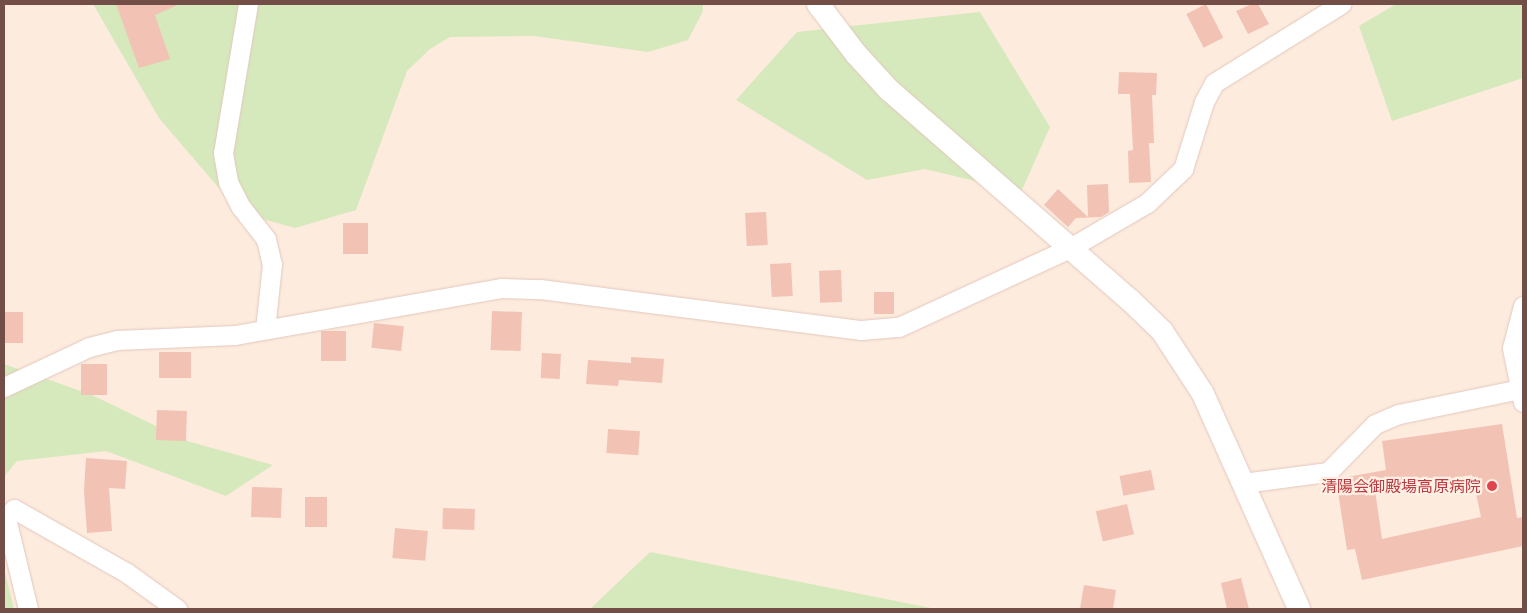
<!DOCTYPE html>
<html>
<head>
<meta charset="utf-8">
<style>
  body { margin:0 }
  #map { position:relative; width:1527px; height:613px; overflow:hidden; background:#fdebdd; font-family:Quicksand,"Noto Sans JP",sans-serif }
  div>[style] { position:absolute }
  .green>* { inset:0; background:#d6e9bc }
  .building>* { inset:0; background:#f2c2b4; transform-origin:0 0 }
  .roads { filter:drop-shadow(0 0 1px #e2c7bd) drop-shadow(0 0 1px #e2c7bd) }
  .minor>* { height:19px; margin:-9.5px; padding:0 9.5px; transform-origin:9.5px; border-radius:9.5px; background:#fff }
  .tertiary>* { height:22px; margin:-11px; padding:0 11px; transform-origin:11px; border-radius:11px; background:#fff }
  .dots>* { width:14px; height:14px; translate:-50% -50%; box-sizing:border-box; border:2px solid #fff0e4; border-radius:50% }
  span { translate:-50% -50%; white-space:nowrap; text-align:center; line-height:1.15; -webkit-text-stroke:4.5px #fff0e4; paint-order:stroke }
  .health-label { font-size:16px; color:#be3a42 }
  .right { translate:-100% -50%; text-align:right }
  .frame { position:absolute; inset:0; border:5px solid #724e46; pointer-events:none }
</style>
</head>
<body>
<div id="map">
  <div class="green">
    <div style="clip-path:polygon(93px 4px,703px 4px,703px 11px,688px 40px,648px 52px,534px 36px,450px 37px,430px 49px,407px 71px,356px 210px,295px 228px,255px 217px,217px 186px,159px 118px)"></div>
    <div style="clip-path:polygon(1396px 4px,1523px 4px,1523px 78px,1392px 121px,1359px 26px)"></div>
    <div style="clip-path:polygon(980px 12px,1050px 127px,1021px 192px,925px 169px,867px 180px,736px 100px,797px 32px)"></div>
    <div style="clip-path:polygon(4px 364px,92px 395px,187px 441px,273px 465px,226px 496px,106px 451px,17px 461px,4px 477px)"></div>
    <div style="clip-path:polygon(650px 552px,826px 587px,936px 609px,590px 609px)"></div>
    <div style="clip-path:polygon(4px 568px,14px 609px,4px 609px)"></div>
  </div>
  <div class="building">
    <div style="clip-path:polygon(116px 4px,180px 4px,155px 15px,170px 59px,139px 68px)"></div>
    <div style="left:1206px;top:4px;width:38px;height:22px;rotate:63deg"></div>
    <div style="clip-path:polygon(1252px 4px,1258px 4px,1269px 24px,1248px 34px,1236px 11px)"></div>
    <div style="clip-path:polygon(1119px 72px,1157px 73px,1156px 95px,1152px 95px,1154px 143px,1149px 143px,1151px 182px,1129px 183px,1128px 151px,1133px 150px,1130px 94px,1118px 94px)"></div>
    <div style="clip-path:polygon(1108px 184px,1109px 212px,1101px 217px,1076px 218px,1068px 227px,1044px 205px,1058px 189px,1088px 217px,1087px 185px)"></div>
    <div style="left:766px;top:212px;width:33px;height:21px;rotate:87deg"></div>
    <div style="left:368px;top:223px;width:31px;height:25px;rotate:90deg"></div>
    <div style="left:791px;top:263px;width:33px;height:21px;rotate:87deg"></div>
    <div style="left:841px;top:270px;width:32px;height:22px;rotate:88deg"></div>
    <div style="left:874px;top:292px;width:20px;height:22px"></div>
    <div style="left:492px;top:311px;width:30px;height:39px;rotate:2deg"></div>
    <div style="left:4px;top:312px;width:19px;height:31px"></div>
    <div style="left:374px;top:323px;width:30px;height:25px;rotate:6deg"></div>
    <div style="left:321px;top:331px;width:25px;height:30px"></div>
    <div style="left:191px;top:352px;width:26px;height:32px;rotate:90deg"></div>
    <div style="left:542px;top:353px;width:19px;height:25px;rotate:3deg"></div>
    <div style="clip-path:polygon(631px 357px,664px 359px,662px 383px,619px 380px,618px 386px,586px 384px,588px 360px,631px 363px)"></div>
    <div style="left:107px;top:364px;width:31px;height:26px;rotate:90deg"></div>
    <div style="left:157px;top:410px;width:30px;height:30px;rotate:2deg"></div>
    <div style="clip-path:polygon(evenodd,1502px 424px,1517px 518px,1523px 517px,1523px 546px,1362px 580px,1355px 549px,1347px 550px,1336px 479px,1386px 470px,1382px 441px,1502px 424px,1472px 475px,1481px 517px,1382px 539px,1375px 490px,1472px 475px)"></div>
    <div style="left:608px;top:429px;width:32px;height:24px;rotate:4deg"></div>
    <div style="clip-path:polygon(86px 458px,127px 461px,125px 489px,109px 488px,112px 531px,87px 533px,84px 491px)"></div>
    <div style="left:1151px;top:470px;width:20px;height:32px;rotate:79deg"></div>
    <div style="left:252px;top:487px;width:30px;height:30px;rotate:2deg"></div>
    <div style="left:305px;top:497px;width:22px;height:30px"></div>
    <div style="left:1127px;top:504px;width:31px;height:32px;rotate:77deg"></div>
    <div style="left:443px;top:508px;width:32px;height:21px;rotate:2deg"></div>
    <div style="left:395px;top:528px;width:33px;height:30px;rotate:5deg"></div>
    <div style="clip-path:polygon(1241px 578px,1249px 609px,1227px 609px,1221px 583px)"></div>
    <div style="clip-path:polygon(1084px 585px,1116px 590px,1113px 609px,1080px 609px)"></div>
  </div>
  <div class="roads">
    <div class="minor">
      <div style="left:248px;top:4px;width:151px;rotate:99.5deg"></div>
      <div style="left:223px;top:153px;width:29px;rotate:80deg"></div>
      <div style="left:228px;top:182px;width:28px;rotate:63deg"></div>
      <div style="left:241px;top:207px;width:41px;rotate:52deg"></div>
      <div style="left:266px;top:239px;width:26px;rotate:77deg"></div>
      <div style="left:272px;top:264px;width:65px;rotate:96.1deg"></div>
      <div style="left:1523px;top:306px;width:43px;rotate:104.7deg"></div>
      <div style="left:1512px;top:348px;width:55px;rotate:78.5deg"></div>
      <div style="left:4px;top:387px;width:94px;rotate:-25.2deg"></div>
      <div style="left:89px;top:347px;width:29px;rotate:-14deg"></div>
      <div style="left:117px;top:340px;width:118px;rotate:-2.4deg"></div>
      <div style="left:235px;top:335px;width:271px;rotate:-10deg"></div>
      <div style="left:502px;top:288px;width:38px;rotate:2deg"></div>
      <div style="left:540px;top:289px;width:324px;rotate:7.3deg"></div>
      <div style="left:861px;top:330px;width:38px;rotate:-5deg"></div>
      <div style="left:899px;top:327px;width:188px;rotate:-24.8deg"></div>
      <div style="left:1070px;top:248px;width:89px;rotate:-30.3deg"></div>
      <div style="left:1147px;top:203px;width:50px;rotate:-43.4deg"></div>
      <div style="left:1183px;top:169px;width:70px;rotate:-72.6deg"></div>
      <div style="left:1204px;top:102px;width:21px;rotate:-62deg"></div>
      <div style="left:1214px;top:83px;width:150px;rotate:-31.9deg"></div>
      <div style="left:1243px;top:483px;width:86px;rotate:-7.4deg"></div>
      <div style="left:1328px;top:472px;width:67px;rotate:-45.6deg"></div>
      <div style="left:1375px;top:424px;width:26px;rotate:-23deg"></div>
      <div style="left:1399px;top:414px;width:124px;rotate:-11.7deg"></div>
      <div style="left:28px;top:609px;width:94px;rotate:-103.6deg"></div>
      <div style="left:6px;top:518px;width:12px;rotate:-48deg"></div>
      <div style="left:14px;top:509px;width:130px;rotate:29.5deg"></div>
      <div style="left:127px;top:573px;width:62px;rotate:35.8deg"></div>
    </div>
    <div class="tertiary">
      <div style="left:818px;top:4px;width:63px;rotate:52.8deg"></div>
      <div style="left:856px;top:54px;width:49px;rotate:47.5deg"></div>
      <div style="left:889px;top:90px;width:320px;rotate:41.1deg"></div>
      <div style="left:1130px;top:300px;width:45px;rotate:44.1deg"></div>
      <div style="left:1162px;top:331px;width:75px;rotate:56.9deg"></div>
      <div style="left:1203px;top:394px;width:235px;rotate:65.9deg"></div>
    </div>
  </div>
  <div class="dots">
    <div style="left:1492px;top:486px;background:#e0444e"></div>
  </div>
  <div class="health-label">
    <span class="right" style="left:1481px;top:486px">清陽会御殿場高原病院</span>
  </div>
  <div class="frame"></div>
</div>
</body>
</html>
